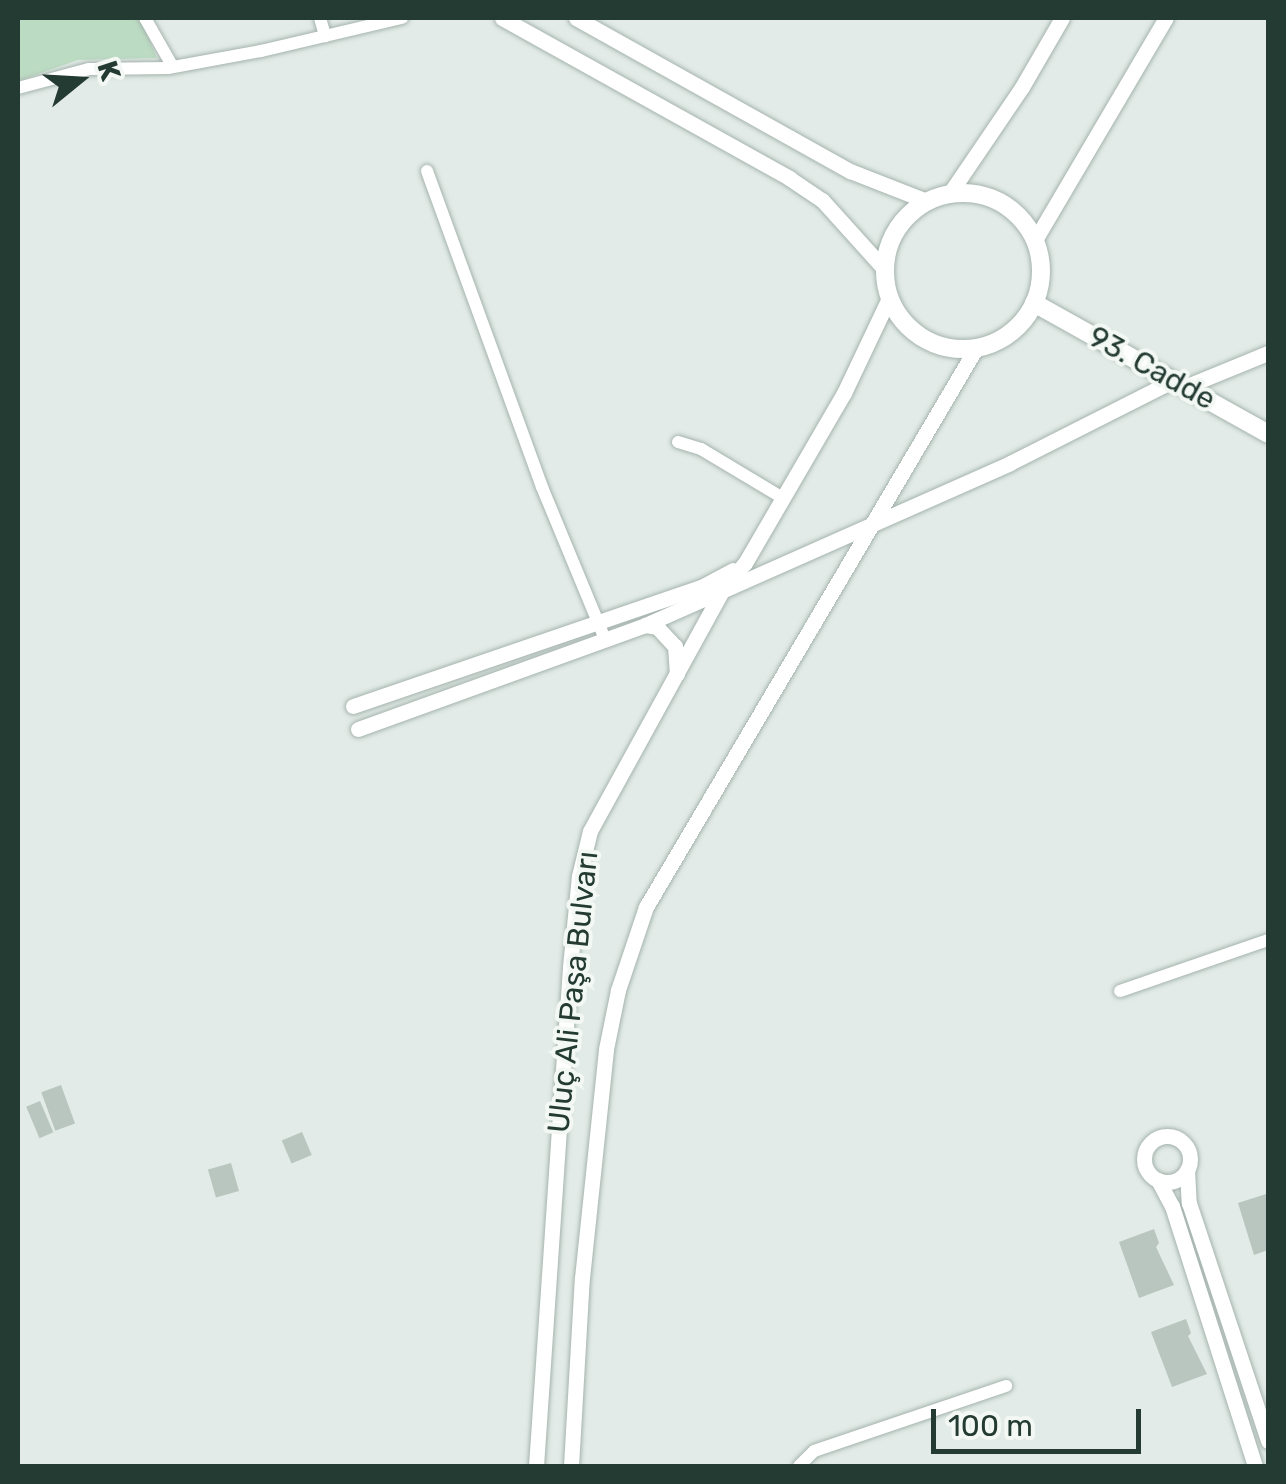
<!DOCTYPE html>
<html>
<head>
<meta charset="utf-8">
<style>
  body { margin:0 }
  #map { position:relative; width:1286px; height:1484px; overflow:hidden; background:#e2ebe7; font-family:Rubik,sans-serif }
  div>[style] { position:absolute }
  .green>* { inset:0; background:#bcdbc3 }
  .building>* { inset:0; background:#b8c6bf; transform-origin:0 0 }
  .roads { filter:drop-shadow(0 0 2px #a5b3ad) drop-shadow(0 0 2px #a5b3ad) }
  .minor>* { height:12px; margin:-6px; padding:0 6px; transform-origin:6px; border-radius:6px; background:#fff }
  .tertiary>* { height:15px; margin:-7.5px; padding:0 7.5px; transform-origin:7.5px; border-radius:7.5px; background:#fff }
  .tertiary>.ring { margin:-7.5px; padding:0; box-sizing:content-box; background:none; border:15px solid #fff; border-radius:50% }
  .secondary>* { height:18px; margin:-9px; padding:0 9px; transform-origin:9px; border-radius:9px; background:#fff }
  .secondary>.ring { margin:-9px; padding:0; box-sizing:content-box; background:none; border:18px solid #fff; border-radius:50% }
  span { translate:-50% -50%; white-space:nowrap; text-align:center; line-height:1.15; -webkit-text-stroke:8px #f3f8f5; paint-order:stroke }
  .street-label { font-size:30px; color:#233b33 }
  .frame { position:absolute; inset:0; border:20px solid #233b33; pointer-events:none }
  .north { position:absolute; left:30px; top:30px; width:100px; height:100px; -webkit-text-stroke:8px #f3f8f5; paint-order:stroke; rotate:72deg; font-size:28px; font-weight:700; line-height:40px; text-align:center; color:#233b33 }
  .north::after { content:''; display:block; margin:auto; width:35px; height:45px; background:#233b33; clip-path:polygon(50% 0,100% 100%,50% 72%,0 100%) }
  .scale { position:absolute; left:931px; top:1409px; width:210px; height:45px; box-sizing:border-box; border:5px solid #233b33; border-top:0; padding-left:12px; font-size:30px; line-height:35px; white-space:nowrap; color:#233b33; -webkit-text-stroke:8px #f3f8f5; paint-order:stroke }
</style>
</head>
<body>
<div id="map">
  <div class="green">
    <div style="clip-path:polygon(18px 18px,140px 18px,157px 58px,78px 60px,18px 81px)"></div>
  </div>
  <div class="building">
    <div style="left:61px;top:1085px;width:41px;height:21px;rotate:70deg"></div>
    <div style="left:40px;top:1101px;width:34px;height:15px;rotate:67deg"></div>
    <div style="left:302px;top:1132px;width:25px;height:22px;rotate:67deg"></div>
    <div style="left:231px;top:1163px;width:29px;height:24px;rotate:74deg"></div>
    <div style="clip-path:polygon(1266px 1194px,1268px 1250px,1254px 1255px,1238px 1203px)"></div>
    <div style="clip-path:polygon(1154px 1229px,1159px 1243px,1156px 1247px,1174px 1285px,1139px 1298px,1119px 1242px)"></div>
    <div style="clip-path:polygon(1186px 1319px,1191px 1333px,1188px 1336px,1207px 1374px,1172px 1387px,1151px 1332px)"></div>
  </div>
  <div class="roads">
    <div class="minor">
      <div style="left:145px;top:18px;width:56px;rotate:60.3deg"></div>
      <div style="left:320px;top:18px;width:19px;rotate:74deg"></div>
      <div style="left:18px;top:88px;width:73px;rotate:-15deg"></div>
      <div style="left:89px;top:69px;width:79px;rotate:-0.7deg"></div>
      <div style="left:168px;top:68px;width:95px;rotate:-10.4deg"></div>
      <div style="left:261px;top:51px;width:145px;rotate:-13.2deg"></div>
      <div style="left:427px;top:171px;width:336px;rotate:70deg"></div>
      <div style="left:542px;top:487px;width:162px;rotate:67.5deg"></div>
      <div style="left:678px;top:442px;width:24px;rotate:17deg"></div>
      <div style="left:701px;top:449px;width:96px;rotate:30.9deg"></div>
      <div style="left:1120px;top:991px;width:157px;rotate:-19deg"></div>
      <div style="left:799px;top:1466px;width:21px;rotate:-45deg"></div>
      <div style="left:814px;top:1451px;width:203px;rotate:-18.7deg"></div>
    </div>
    <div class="tertiary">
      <div style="left:502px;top:18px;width:329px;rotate:29.1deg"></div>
      <div style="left:789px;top:178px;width:40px;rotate:34deg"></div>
      <div style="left:822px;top:200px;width:94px;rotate:48deg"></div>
      <div style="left:576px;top:18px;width:314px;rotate:29.2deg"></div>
      <div style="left:850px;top:171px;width:83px;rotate:21.3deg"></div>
      <div style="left:950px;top:193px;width:128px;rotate:-55.8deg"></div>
      <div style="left:1022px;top:87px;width:80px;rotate:-59.9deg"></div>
      <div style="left:1035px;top:240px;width:258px;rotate:-59.5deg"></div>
      <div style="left:1187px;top:386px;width:87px;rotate:-22.2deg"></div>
      <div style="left:645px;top:625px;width:399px;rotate:-23.9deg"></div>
      <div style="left:1010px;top:463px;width:184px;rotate:-26.8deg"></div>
      <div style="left:353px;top:706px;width:368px;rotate:-18.9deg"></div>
      <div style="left:701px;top:587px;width:36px;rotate:-28deg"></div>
      <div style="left:358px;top:729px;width:305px;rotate:-19.9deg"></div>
      <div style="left:645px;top:625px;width:12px;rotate:9deg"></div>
      <div style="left:657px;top:627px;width:26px;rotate:47deg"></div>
      <div style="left:675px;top:646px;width:28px;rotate:86deg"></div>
      <div class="ring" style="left:1144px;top:1136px;width:31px;height:31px"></div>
      <div style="left:1187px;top:1170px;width:33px;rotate:87deg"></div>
      <div style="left:1189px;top:1203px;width:251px;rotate:71.6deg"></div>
      <div style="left:1158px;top:1180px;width:30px;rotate:62deg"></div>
      <div style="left:1172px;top:1206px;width:273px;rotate:72.3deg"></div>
      <div style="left:536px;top:1466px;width:500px;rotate:-86.1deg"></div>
      <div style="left:570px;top:967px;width:91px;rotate:-84.4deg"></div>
      <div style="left:579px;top:876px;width:46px;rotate:-76.3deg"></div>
      <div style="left:590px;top:831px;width:276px;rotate:-61.2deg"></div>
      <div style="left:723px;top:589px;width:34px;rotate:-50deg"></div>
      <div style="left:745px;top:563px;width:197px;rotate:-59.8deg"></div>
      <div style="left:844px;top:393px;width:107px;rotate:-64.6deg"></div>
      <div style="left:571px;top:1466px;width:188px;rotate:-86.7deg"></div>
      <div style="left:582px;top:1278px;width:230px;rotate:-84deg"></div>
      <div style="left:606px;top:1049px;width:60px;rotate:-78.5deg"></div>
      <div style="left:618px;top:990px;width:88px;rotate:-71.4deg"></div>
      <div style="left:646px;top:907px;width:649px;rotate:-59.44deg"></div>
    </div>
    <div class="secondary">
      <div class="ring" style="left:885px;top:193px;width:138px;height:138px"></div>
      <div style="left:1034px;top:303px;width:268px;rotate:29.2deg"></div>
    </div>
  </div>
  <div class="street-label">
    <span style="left:1152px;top:368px;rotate:29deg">93. Cadde</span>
    <span style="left:573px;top:992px;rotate:-84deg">Uluç Ali Paşa Bulvarı</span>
  </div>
  <div class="frame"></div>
  <div class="north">K</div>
  <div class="scale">100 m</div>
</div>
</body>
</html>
